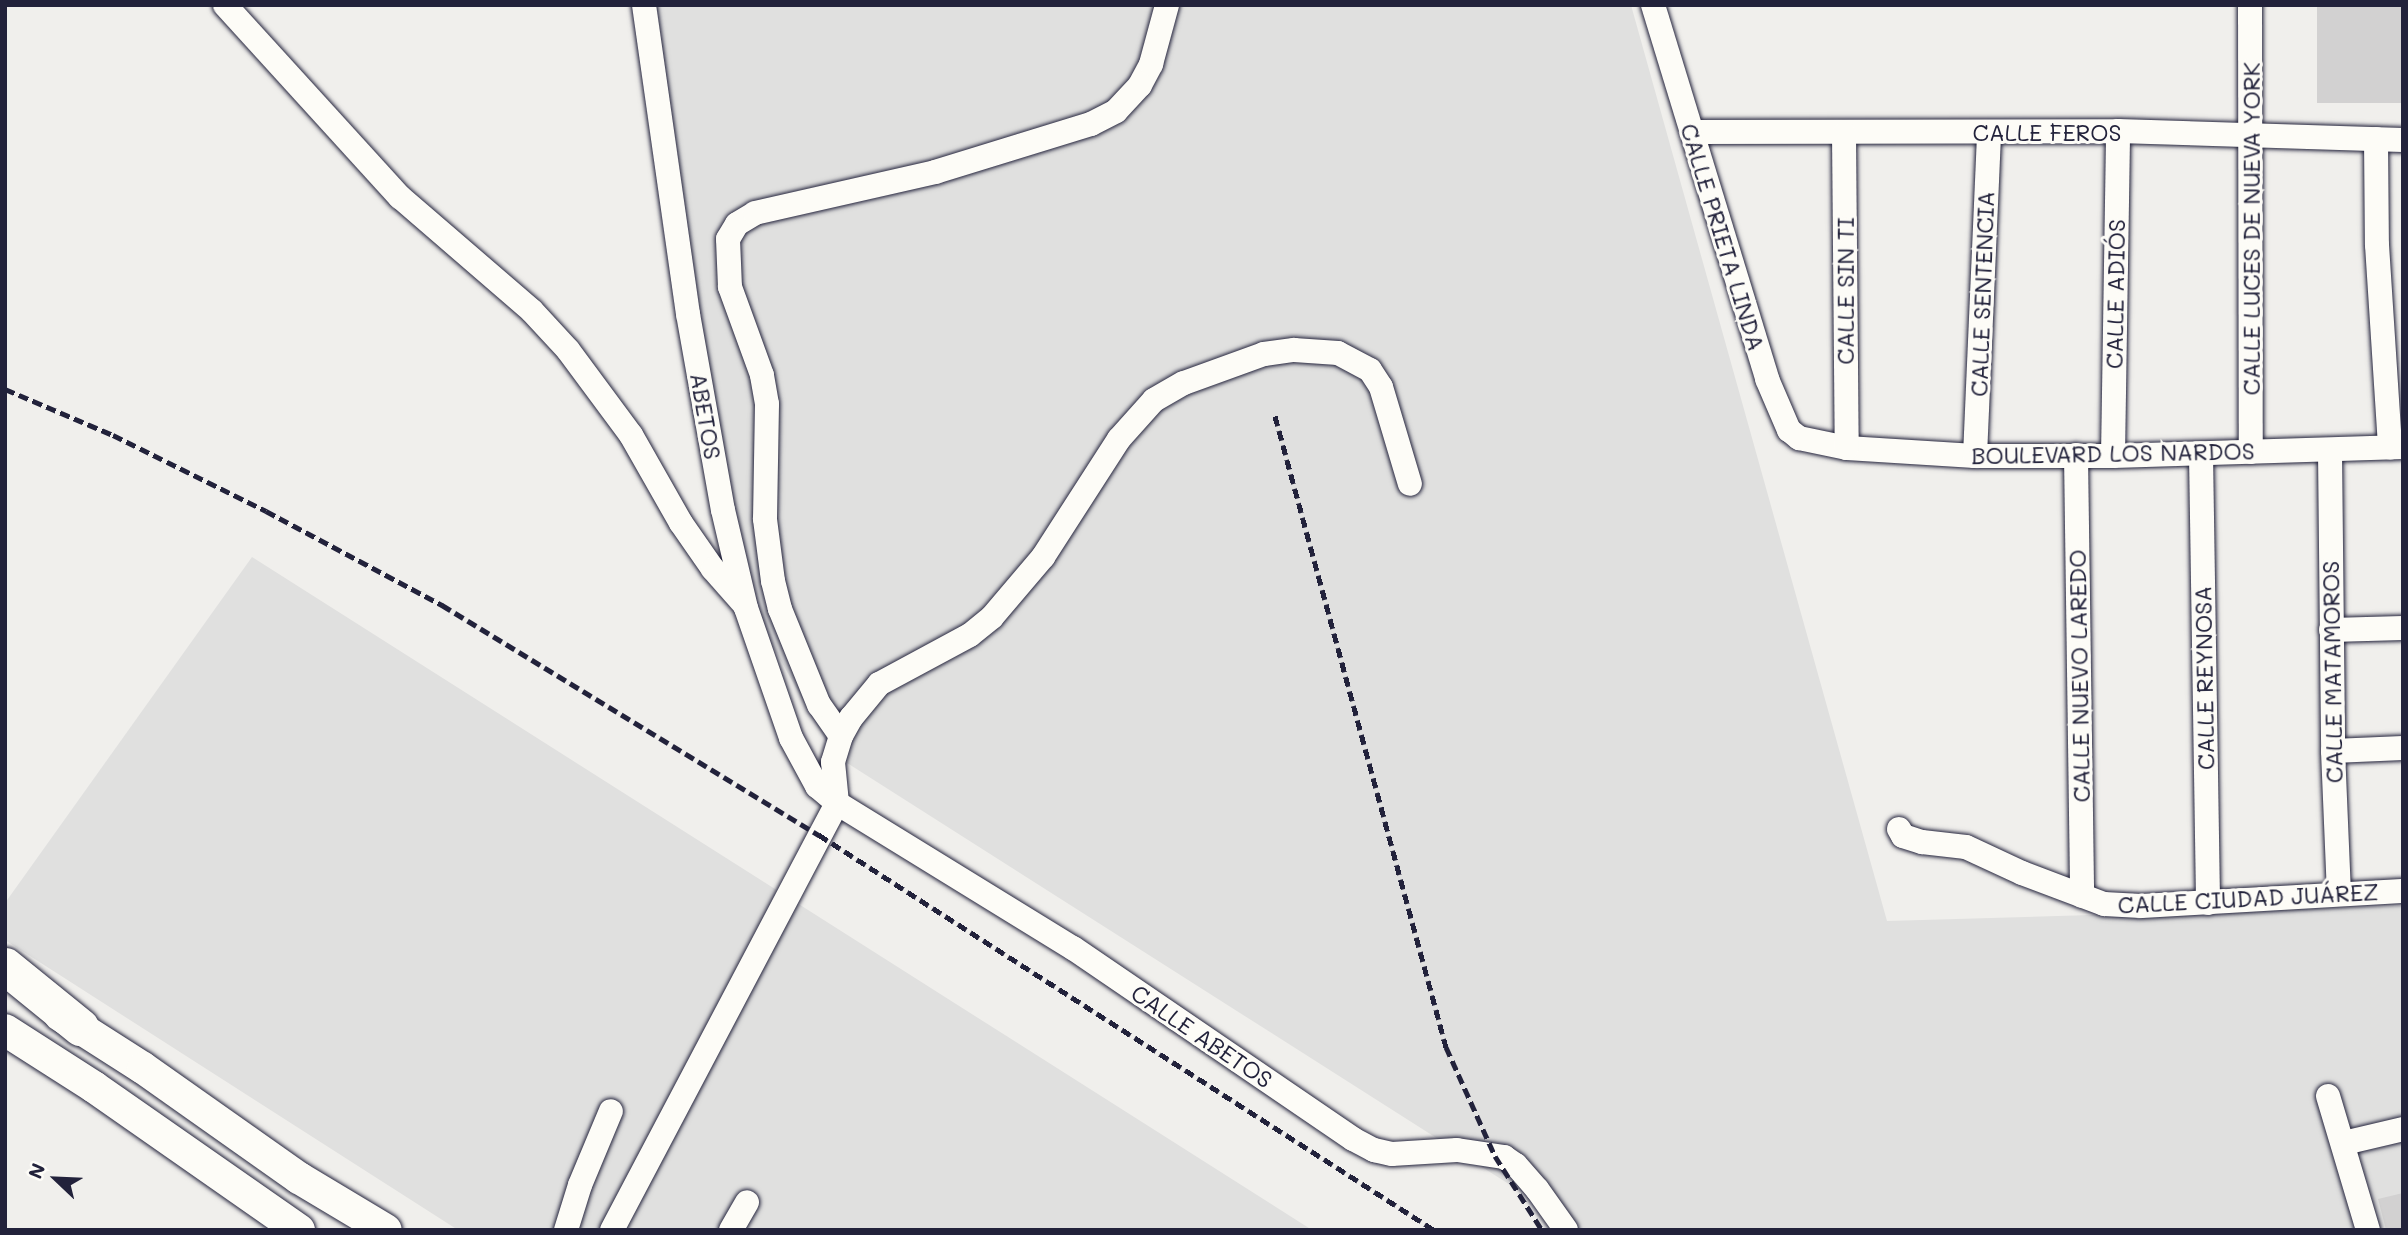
<!DOCTYPE html>
<html>
<head>
<meta charset="utf-8">
<style>
  body { margin:0 }
  #map { position:relative; width:2408px; height:1235px; overflow:hidden; background:#f0efec; font-family:Mali,sans-serif }
  div>[style] { position:absolute }
  .built>* { inset:0; background:#e0e0df }
  .green>* { inset:0; background:#d2d1d1; transform-origin:0 0 }
  .roads { filter:drop-shadow(0 0 2px #22223b) drop-shadow(0 0 2px #22223b) }
  .minor>* { height:24px; margin:-12px; padding:0 12px; transform-origin:12px; border-radius:12px; background:#fdfcf7 }
  .major>* { height:32px; margin:-16px; padding:0 16px; transform-origin:16px; border-radius:16px; background:#fdfcf7 }
  .highway>* { height:37px; margin:-18.5px; padding:0 18.5px; transform-origin:18.5px; border-radius:18.5px; background:#fdfcf7 }
  .rail>* { height:5px; margin-top:-2.5px; transform-origin:0; background:repeating-linear-gradient(90deg,#22223b 0 10px,transparent 0 15px) }
  span { translate:-50% -50%; white-space:nowrap; text-align:center; line-height:1.15; -webkit-text-stroke:6px #fdfcf7; paint-order:stroke }
  .street-label { font-size:23px; color:#22223b }
  .frame { position:absolute; inset:0; border:7px solid #22223b; pointer-events:none }
  .north { position:absolute; left:21px; top:1144px; width:70px; height:70px; -webkit-text-stroke:5px #fdfcf7; paint-order:stroke; rotate:293deg; font-size:19px; font-weight:700; line-height:28px; text-align:center; color:#22223b }
  .north::after { content:''; display:block; margin:auto; width:24px; height:32px; background:#22223b; clip-path:polygon(50% 0,100% 100%,50% 72%,0 100%) }
</style>
</head>
<body>
<div id="map">
  <div class="built">
    <div style="clip-path:polygon(652px 5px,1631px 5px,1887px 921px,2403px 906px,2403px 1230px,1581px 1230px,833px 754px,742px 591px)"></div>
    <div style="clip-path:polygon(252px 557px,1312px 1230px,458px 1230px,5px 940px,5px 903px)"></div>
  </div>
  <div class="green">
    <div style="left:2317px;top:5px;width:86px;height:98px"></div>
    <div style="clip-path:polygon(2403px 1193px,2403px 1230px,2386px 1230px,2378px 1199px)"></div>
  </div>
  <div class="roads">
    <div class="minor">
      <div style="left:225px;top:5px;width:260px;rotate:47.7deg"></div>
      <div style="left:400px;top:197px;width:174px;rotate:40.8deg"></div>
      <div style="left:532px;top:311px;width:53px;rotate:47.3deg"></div>
      <div style="left:568px;top:350px;width:106px;rotate:53.5deg"></div>
      <div style="left:631px;top:435px;width:101px;rotate:60.4deg"></div>
      <div style="left:681px;top:523px;width:56px;rotate:55.2deg"></div>
      <div style="left:713px;top:569px;width:47px;rotate:48.5deg"></div>
      <div style="left:644px;top:5px;width:312px;rotate:81.9deg"></div>
      <div style="left:688px;top:314px;width:199px;rotate:79.9deg"></div>
      <div style="left:723px;top:510px;width:101px;rotate:76.8deg"></div>
      <div style="left:746px;top:608px;width:138px;rotate:70.9deg"></div>
      <div style="left:791px;top:738px;width:55px;rotate:61.6deg"></div>
      <div style="left:817px;top:786px;width:26px;rotate:40deg"></div>
      <div style="left:837px;top:803px;width:277px;rotate:31.6deg"></div>
      <div style="left:1073px;top:948px;width:339px;rotate:34.3deg"></div>
      <div style="left:1353px;top:1139px;width:24px;rotate:28deg"></div>
      <div style="left:1374px;top:1150px;width:18px;rotate:13deg"></div>
      <div style="left:1392px;top:1154px;width:65px;rotate:-3.5deg"></div>
      <div style="left:1457px;top:1150px;width:48px;rotate:8.5deg"></div>
      <div style="left:1504px;top:1157px;width:14px;rotate:34deg"></div>
      <div style="left:1516px;top:1165px;width:32px;rotate:49deg"></div>
      <div style="left:1537px;top:1189px;width:50px;rotate:54.7deg"></div>
      <div style="left:1653px;top:5px;width:391px;rotate:73deg"></div>
      <div style="left:1767px;top:379px;width:56px;rotate:66.7deg"></div>
      <div style="left:1789px;top:430px;width:13px;rotate:39deg"></div>
      <div style="left:1799px;top:438px;width:49px;rotate:11.8deg"></div>
      <div style="left:1847px;top:448px;width:128px;rotate:3.6deg"></div>
      <div style="left:1975px;top:456px;width:138px"></div>
      <div style="left:2113px;top:456px;width:290px;rotate:-1.8deg"></div>
      <div style="left:2250px;top:5px;width:447px;rotate:89.9deg"></div>
      <div style="left:1692px;top:132px;width:426px;rotate:-0.1deg"></div>
      <div style="left:2118px;top:131px;width:285px;rotate:1.8deg"></div>
      <div style="left:1844px;top:134px;width:314px;rotate:89.5deg"></div>
      <div style="left:2376px;top:139px;width:106px;rotate:89.5deg"></div>
      <div style="left:2377px;top:245px;width:203px;rotate:86.3deg"></div>
      <div style="left:2330px;top:451px;width:300px;rotate:89.4deg"></div>
      <div style="left:2333px;top:751px;width:142px;rotate:87.6deg"></div>
      <div style="left:2201px;top:454px;width:449px;rotate:89.1deg"></div>
      <div style="left:2076px;top:455px;width:441px;rotate:89.2deg"></div>
      <div style="left:1975px;top:456px;width:324px;rotate:-87.5deg"></div>
      <div style="left:2113px;top:456px;width:325px;rotate:-89.1deg"></div>
      <div style="left:2331px;top:630px;width:72px;rotate:-1.6deg"></div>
      <div style="left:841px;top:736px;width:38px;rotate:-125deg"></div>
      <div style="left:819px;top:705px;width:104px;rotate:-112.1deg"></div>
      <div style="left:780px;top:609px;width:29px;rotate:-104deg"></div>
      <div style="left:773px;top:581px;width:63px;rotate:-97.4deg"></div>
      <div style="left:765px;top:519px;width:115px;rotate:-89deg"></div>
      <div style="left:767px;top:404px;width:29px;rotate:-100deg"></div>
      <div style="left:762px;top:375px;width:94px;rotate:-110deg"></div>
      <div style="left:730px;top:287px;width:48px;rotate:-92.4deg"></div>
      <div style="left:728px;top:239px;width:17px;rotate:-59deg"></div>
      <div style="left:737px;top:224px;width:21px;rotate:-31deg"></div>
      <div style="left:755px;top:213px;width:185px;rotate:-12.8deg"></div>
      <div style="left:935px;top:172px;width:163px;rotate:-17.1deg"></div>
      <div style="left:1091px;top:124px;width:28px;rotate:-27deg"></div>
      <div style="left:1116px;top:111px;width:35px;rotate:-47deg"></div>
      <div style="left:1140px;top:85px;width:24px;rotate:-62deg"></div>
      <div style="left:1151px;top:64px;width:61px;rotate:-74.8deg"></div>
      <div style="left:2333px;top:751px;width:70px;rotate:-2.5deg"></div>
      <div style="left:1899px;top:829px;width:8px;rotate:60deg"></div>
      <div style="left:1903px;top:836px;width:20px;rotate:18deg"></div>
      <div style="left:1922px;top:842px;width:44px;rotate:6.5deg"></div>
      <div style="left:1966px;top:847px;width:62px;rotate:24.9deg"></div>
      <div style="left:2022px;top:873px;width:88px;rotate:20.7deg"></div>
      <div style="left:2104px;top:904px;width:37px;rotate:3deg"></div>
      <div style="left:2141px;top:906px;width:262px;rotate:-3.3deg"></div>
      <div style="left:2328px;top:1096px;width:140px;rotate:73.4deg"></div>
      <div style="left:2344px;top:1143px;width:61px;rotate:-13.3deg"></div>
      <div style="left:566px;top:1230px;width:47px;rotate:-72.7deg"></div>
      <div style="left:580px;top:1185px;width:80px;rotate:-67.3deg"></div>
      <div style="left:612px;top:1230px;width:483px;rotate:-62.2deg"></div>
      <div style="left:837px;top:803px;width:41px;rotate:-95.6deg"></div>
      <div style="left:833px;top:762px;width:27px;rotate:-73deg"></div>
      <div style="left:841px;top:736px;width:21px;rotate:-61deg"></div>
      <div style="left:851px;top:718px;width:44px;rotate:-50.5deg"></div>
      <div style="left:879px;top:684px;width:103px;rotate:-28.3deg"></div>
      <div style="left:970px;top:635px;width:28px;rotate:-39deg"></div>
      <div style="left:992px;top:617px;width:79px;rotate:-49.6deg"></div>
      <div style="left:1043px;top:557px;width:140px;rotate:-57.2deg"></div>
      <div style="left:1119px;top:439px;width:52px;rotate:-48.1deg"></div>
      <div style="left:1154px;top:400px;width:34px;rotate:-30deg"></div>
      <div style="left:1184px;top:383px;width:85px;rotate:-19.9deg"></div>
      <div style="left:1264px;top:354px;width:30px;rotate:-8deg"></div>
      <div style="left:1294px;top:350px;width:44px;rotate:3.9deg"></div>
      <div style="left:1338px;top:353px;width:36px;rotate:28deg"></div>
      <div style="left:1370px;top:370px;width:20px;rotate:57deg"></div>
      <div style="left:1381px;top:387px;width:101px;rotate:73.4deg"></div>
      <div style="left:731px;top:1230px;width:32px;rotate:-60deg"></div>
    </div>
    <div class="major">
      <div style="left:60px;top:1015px;width:98px;rotate:32.6deg"></div>
      <div style="left:143px;top:1068px;width:191px;rotate:35.2deg"></div>
      <div style="left:299px;top:1178px;width:101px;rotate:30.9deg"></div>
      <div style="left:5px;top:1030px;width:106px;rotate:32.6deg"></div>
      <div style="left:94px;top:1087px;width:250px;rotate:34.9deg"></div>
    </div>
    <div class="highway">
      <div style="left:5px;top:966px;width:97px;rotate:39.1deg"></div>
    </div>
  </div>
  <div class="rail">
    <div style="left:5px;top:389px;width:117px;rotate:23.1deg"></div>
    <div style="left:113px;top:435px;width:171px;rotate:26.4deg"></div>
    <div style="left:266px;top:511px;width:200px;rotate:28.1deg"></div>
    <div style="left:442px;top:605px;width:442px;rotate:31.4deg"></div>
    <div style="left:819px;top:835px;width:731px;rotate:32.71deg"></div>
    <div style="left:1275px;top:416px;width:654px;rotate:74.84deg"></div>
    <div style="left:1446px;top:1047px;width:120px;rotate:65.8deg"></div>
    <div style="left:1495px;top:1156px;width:88px;rotate:57.6deg"></div>
  </div>
  <div class="street-label">
    <span style="left:2047px;top:132px">CALLE FEROS</span>
    <span style="left:2251px;top:229px;rotate:-90deg">CALLE LUCES DE NUEVA YORK</span>
    <span style="left:1723px;top:237px;rotate:73deg">CALLE PRIETA LINDA</span>
    <span style="left:1845px;top:291px;rotate:-90deg">CALLE SIN TI</span>
    <span style="left:1982px;top:294px;rotate:-88deg">CALLE SENTENCIA</span>
    <span style="left:2115px;top:294px;rotate:-89deg">CALLE ADIÓS</span>
    <span style="left:706px;top:416px;rotate:80deg">ABETOS</span>
    <span style="left:2113px;top:453px;rotate:-1deg">BOULEVARD LOS NARDOS</span>
    <span style="left:2332px;top:672px;rotate:-91deg">CALLE MATAMOROS</span>
    <span style="left:2079px;top:676px;rotate:-91deg">CALLE NUEVO LAREDO</span>
    <span style="left:2204px;top:678px;rotate:-91deg">CALLE REYNOSA</span>
    <span style="left:2248px;top:898px;rotate:-3deg">CALLE CIUDAD JUÁREZ</span>
    <span style="left:1202px;top:1036px;rotate:34deg">CALLE ABETOS</span>
  </div>
  <div class="frame"></div>
  <div class="north">N</div>
</div>
</body>
</html>
